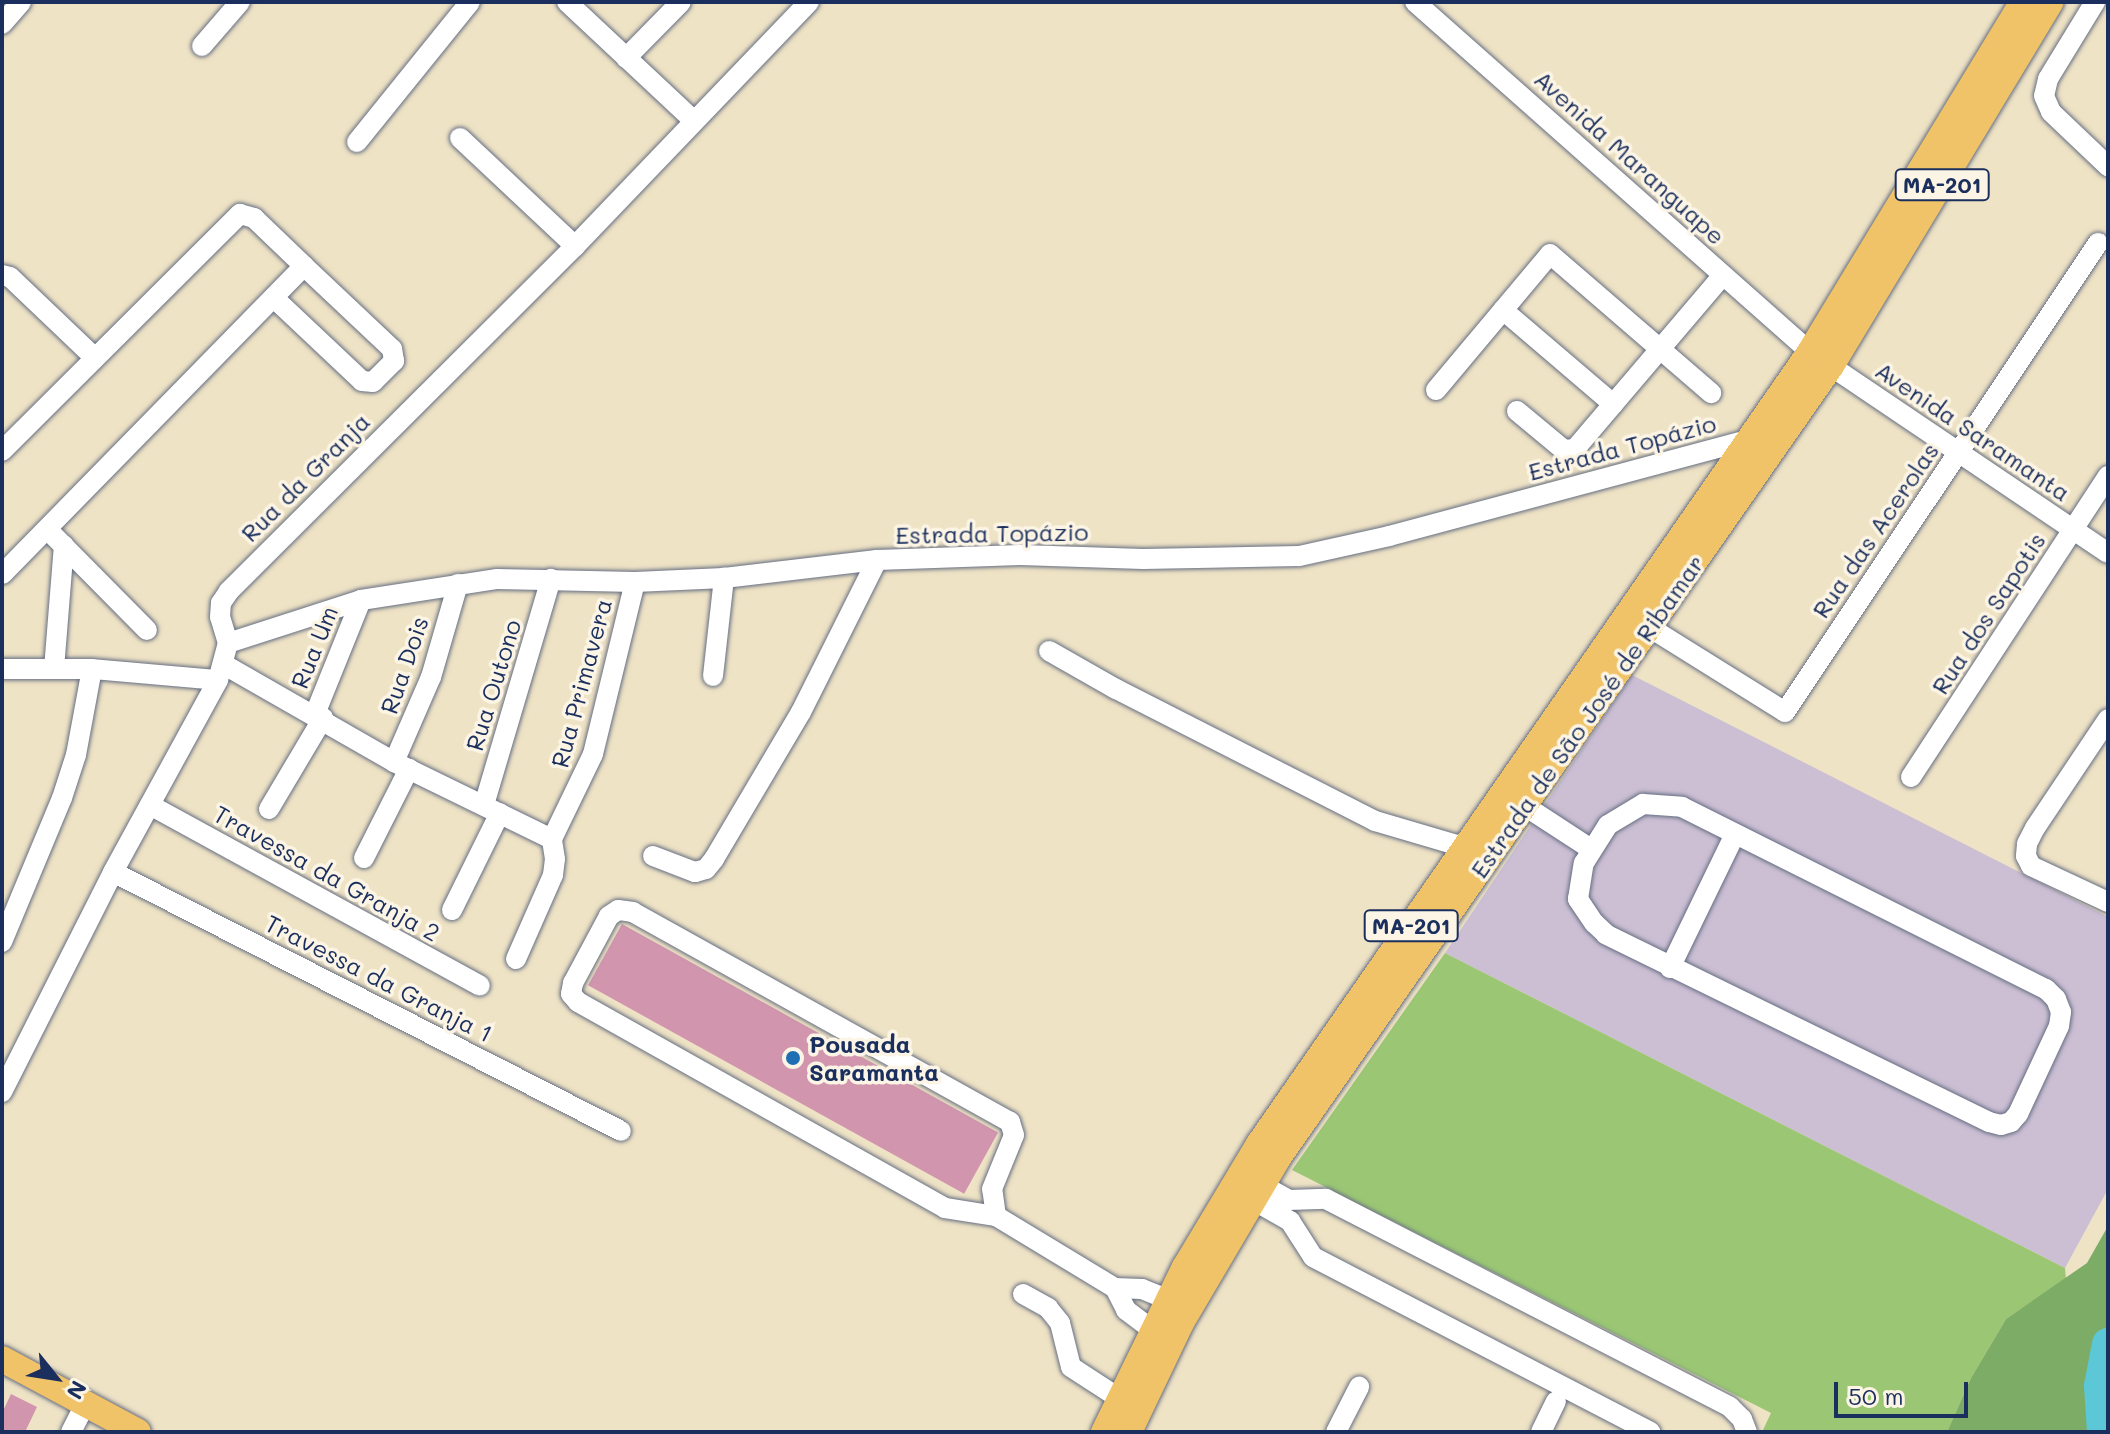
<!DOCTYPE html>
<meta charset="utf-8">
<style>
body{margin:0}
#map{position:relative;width:2110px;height:1434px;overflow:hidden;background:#efe3c5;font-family:Mali,sans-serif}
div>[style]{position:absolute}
.industrial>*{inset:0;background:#ccbfd4}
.green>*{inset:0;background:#9bc774}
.forest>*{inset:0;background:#7cac66}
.river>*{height:32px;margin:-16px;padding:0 16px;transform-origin:16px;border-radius:16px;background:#5cc7d6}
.building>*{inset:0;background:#d196ae;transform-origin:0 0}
.roads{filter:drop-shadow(0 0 2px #656e82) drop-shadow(0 0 2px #656e82)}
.minor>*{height:20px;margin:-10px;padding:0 10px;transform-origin:10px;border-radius:10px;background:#fff}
.major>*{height:26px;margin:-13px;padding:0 13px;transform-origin:13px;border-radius:13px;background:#f0c369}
.dots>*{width:22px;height:22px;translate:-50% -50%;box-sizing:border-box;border:4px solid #fcf5e5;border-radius:50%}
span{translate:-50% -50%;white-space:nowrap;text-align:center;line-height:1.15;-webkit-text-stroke:7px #fcf5e5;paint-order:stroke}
.shield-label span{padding:2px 6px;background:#fcf5e5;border:2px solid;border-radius:6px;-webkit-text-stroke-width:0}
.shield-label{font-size:22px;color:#1b2f5e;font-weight:700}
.street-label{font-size:24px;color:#1b2f5e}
.poi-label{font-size:24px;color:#1b2f5e;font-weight:700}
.left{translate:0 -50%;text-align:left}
.frame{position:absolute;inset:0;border:4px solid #1b2f5e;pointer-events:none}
.north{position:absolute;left:16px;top:1338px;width:80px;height:80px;-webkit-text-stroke:6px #fcf5e5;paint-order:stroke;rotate:120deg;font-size:22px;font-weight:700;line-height:32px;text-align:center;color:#1b2f5e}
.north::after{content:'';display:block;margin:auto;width:28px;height:36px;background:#1b2f5e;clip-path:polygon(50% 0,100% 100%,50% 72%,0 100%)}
.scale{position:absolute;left:1834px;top:1382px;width:134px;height:36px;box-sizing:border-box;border:4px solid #1b2f5e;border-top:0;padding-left:10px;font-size:24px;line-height:28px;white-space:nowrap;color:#1b2f5e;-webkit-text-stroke:6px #fcf5e5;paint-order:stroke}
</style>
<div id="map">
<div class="industrial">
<i style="clip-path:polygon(1632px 675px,2108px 917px,2108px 1189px,2065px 1268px,1445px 953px)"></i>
</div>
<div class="green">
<i style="clip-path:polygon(1445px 953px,2065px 1268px,2066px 1279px,2006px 1319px,1971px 1378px,1947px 1432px,1762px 1432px,1771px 1413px,1292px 1170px)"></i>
</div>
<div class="forest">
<i style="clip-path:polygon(2108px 1226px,2108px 1432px,1947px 1432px,1971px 1378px,2006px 1319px,2087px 1263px)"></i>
</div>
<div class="river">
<i style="left:2103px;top:1432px;width:46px;rotate:-93.7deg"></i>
<i style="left:2100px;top:1386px;width:43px;rotate:-79.2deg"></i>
</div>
<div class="building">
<i style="left:622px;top:924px;width:430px;height:70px;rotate:29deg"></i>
<i style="clip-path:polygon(11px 1394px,37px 1407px,25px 1432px,2px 1432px,2px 1413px)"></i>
</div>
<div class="roads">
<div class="minor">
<i style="left:567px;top:2px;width:173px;rotate:43.1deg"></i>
<i style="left:1415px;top:2px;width:528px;rotate:41.54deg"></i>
<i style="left:1810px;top:352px;width:359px;rotate:34deg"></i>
<i style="left:2095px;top:2px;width:90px;rotate:121.4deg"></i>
<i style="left:2048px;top:79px;width:17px;rotate:103deg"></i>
<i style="left:2044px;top:96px;width:17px;rotate:66deg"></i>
<i style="left:2051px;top:112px;width:79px;rotate:43.5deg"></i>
<i style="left:2px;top:24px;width:29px;rotate:-49deg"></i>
<i style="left:202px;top:46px;width:58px;rotate:-49.2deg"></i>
<i style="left:626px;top:58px;width:78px;rotate:-45.5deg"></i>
<i style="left:460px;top:138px;width:158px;rotate:43.2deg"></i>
<i style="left:357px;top:142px;width:180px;rotate:-51.1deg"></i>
<i style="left:2px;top:275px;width:8px;rotate:14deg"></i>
<i style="left:10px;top:277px;width:117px;rotate:43.6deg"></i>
<i style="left:274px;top:298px;width:121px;rotate:43.3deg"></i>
<i style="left:362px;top:381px;width:11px;rotate:5deg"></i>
<i style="left:373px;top:382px;width:30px;rotate:-45deg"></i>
<i style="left:394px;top:361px;width:12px;rotate:-99deg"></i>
<i style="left:392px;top:349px;width:121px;rotate:-136.7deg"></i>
<i style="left:1503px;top:310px;width:145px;rotate:40.5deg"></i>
<i style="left:1436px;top:390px;width:177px;rotate:-50deg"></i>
<i style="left:1550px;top:254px;width:213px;rotate:40.8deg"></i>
<i style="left:1517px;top:411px;width:61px;rotate:39.7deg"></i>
<i style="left:1564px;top:450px;width:11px;rotate:-5deg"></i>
<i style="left:1575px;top:449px;width:228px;rotate:-49.6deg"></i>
<i style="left:2px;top:451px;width:336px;rotate:-44.9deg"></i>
<i style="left:240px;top:214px;width:15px;rotate:16deg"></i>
<i style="left:254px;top:218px;width:69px;rotate:43.8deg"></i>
<i style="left:304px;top:266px;width:431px;rotate:134.4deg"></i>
<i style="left:47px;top:529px;width:142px;rotate:45.3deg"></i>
<i style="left:1649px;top:627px;width:160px;rotate:32deg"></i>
<i style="left:1785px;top:712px;width:564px;rotate:-56.28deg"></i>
<i style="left:228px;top:643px;width:140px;rotate:-17.9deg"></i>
<i style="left:361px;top:600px;width:138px;rotate:-8.8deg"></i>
<i style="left:497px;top:579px;width:138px;rotate:1.2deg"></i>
<i style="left:635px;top:582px;width:89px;rotate:-2.6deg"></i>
<i style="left:724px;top:578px;width:154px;rotate:-6.7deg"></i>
<i style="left:877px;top:560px;width:143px;rotate:-2deg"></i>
<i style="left:1020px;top:555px;width:123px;rotate:1.9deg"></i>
<i style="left:1143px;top:559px;width:156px;rotate:-1.1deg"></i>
<i style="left:1299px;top:556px;width:92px;rotate:-12.5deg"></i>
<i style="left:1389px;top:536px;width:374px;rotate:-15deg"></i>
<i style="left:1049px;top:651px;width:77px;rotate:29.6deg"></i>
<i style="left:1116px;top:689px;width:291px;rotate:27deg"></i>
<i style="left:1375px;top:821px;width:96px;rotate:16.4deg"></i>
<i style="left:223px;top:664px;width:197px;rotate:29.8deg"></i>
<i style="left:394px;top:762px;width:176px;rotate:26deg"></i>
<i style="left:2px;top:669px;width:90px"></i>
<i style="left:92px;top:669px;width:126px;rotate:5deg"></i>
<i style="left:54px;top:669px;width:124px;rotate:-85.4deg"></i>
<i style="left:713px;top:676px;width:99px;rotate:-83.6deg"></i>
<i style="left:315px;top:714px;width:123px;rotate:-68deg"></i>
<i style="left:2108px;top:719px;width:131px;rotate:123.8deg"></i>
<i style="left:2035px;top:828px;width:18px;rotate:117deg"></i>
<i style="left:2027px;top:844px;width:12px;rotate:95deg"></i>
<i style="left:2026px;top:856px;width:11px;rotate:63deg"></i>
<i style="left:2031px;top:866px;width:85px;rotate:25.1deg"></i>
<i style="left:394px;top:762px;width:93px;rotate:-66.5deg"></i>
<i style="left:431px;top:677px;width:97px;rotate:-73.8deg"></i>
<i style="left:1911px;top:777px;width:360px;rotate:-56.8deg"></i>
<i style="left:1643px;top:804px;width:39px;rotate:4deg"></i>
<i style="left:1682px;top:807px;width:407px;rotate:26.6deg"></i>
<i style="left:2046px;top:989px;width:14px;rotate:45deg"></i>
<i style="left:2056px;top:999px;width:14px;rotate:69deg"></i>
<i style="left:2061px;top:1012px;width:14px;rotate:98deg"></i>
<i style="left:2059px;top:1026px;width:97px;rotate:115deg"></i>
<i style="left:2018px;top:1114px;width:11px;rotate:131deg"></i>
<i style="left:2011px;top:1122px;width:10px;rotate:163deg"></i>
<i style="left:2001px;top:1125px;width:12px;rotate:-166deg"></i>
<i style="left:1989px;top:1122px;width:427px;rotate:-153.9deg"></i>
<i style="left:1606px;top:934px;width:16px;rotate:-137deg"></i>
<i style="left:1594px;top:923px;width:29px;rotate:-124deg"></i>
<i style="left:1578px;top:899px;width:36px;rotate:-81deg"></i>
<i style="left:1584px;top:863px;width:45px;rotate:-57.7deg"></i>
<i style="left:1608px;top:825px;width:41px;rotate:-31deg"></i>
<i style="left:150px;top:805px;width:376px;rotate:28.7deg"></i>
<i style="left:484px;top:805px;width:236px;rotate:-73.5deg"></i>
<i style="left:1525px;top:806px;width:79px;rotate:33.1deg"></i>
<i style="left:269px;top:809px;width:106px;rotate:-59.3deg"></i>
<i style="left:552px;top:839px;width:94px;rotate:-64.2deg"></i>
<i style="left:593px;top:754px;width:177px;rotate:-76.3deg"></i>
<i style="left:653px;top:856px;width:45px;rotate:20.9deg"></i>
<i style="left:695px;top:872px;width:11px;rotate:-15deg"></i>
<i style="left:706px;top:869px;width:13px;rotate:-51deg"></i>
<i style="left:714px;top:859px;width:171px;rotate:-59.4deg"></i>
<i style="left:801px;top:712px;width:170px;rotate:-63.4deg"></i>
<i style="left:364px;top:858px;width:100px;rotate:-63.2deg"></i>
<i style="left:113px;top:872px;width:570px;rotate:27.01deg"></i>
<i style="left:452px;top:910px;width:108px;rotate:-63.7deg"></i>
<i style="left:2px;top:942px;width:156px;rotate:-67.4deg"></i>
<i style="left:62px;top:798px;width:45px;rotate:-72deg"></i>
<i style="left:76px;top:755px;width:87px;rotate:-79.5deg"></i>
<i style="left:516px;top:959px;width:92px;rotate:-66.2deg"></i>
<i style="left:553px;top:875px;width:16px;rotate:-83deg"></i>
<i style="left:555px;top:859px;width:20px;rotate:-99deg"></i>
<i style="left:1670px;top:968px;width:149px;rotate:-64.1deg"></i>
<i style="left:2px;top:1092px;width:246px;rotate:-63.2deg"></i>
<i style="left:113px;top:872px;width:219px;rotate:-61.3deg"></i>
<i style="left:218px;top:680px;width:38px;rotate:-75deg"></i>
<i style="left:228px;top:643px;width:27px;rotate:-107deg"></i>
<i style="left:220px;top:617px;width:14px;rotate:-86deg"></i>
<i style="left:221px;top:603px;width:14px;rotate:-56deg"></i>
<i style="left:229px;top:591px;width:489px;rotate:-44.9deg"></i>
<i style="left:575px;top:246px;width:338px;rotate:-46.2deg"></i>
<i style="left:1262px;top:1185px;width:31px;rotate:29deg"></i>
<i style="left:1289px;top:1200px;width:37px;rotate:-2deg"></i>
<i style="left:1326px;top:1199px;width:454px;rotate:27.2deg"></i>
<i style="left:1730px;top:1407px;width:17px;rotate:45deg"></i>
<i style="left:1742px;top:1419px;width:14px;rotate:69deg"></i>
<i style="left:1253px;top:1200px;width:43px;rotate:29.6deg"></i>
<i style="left:1290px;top:1221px;width:43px;rotate:57.4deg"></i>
<i style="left:1313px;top:1257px;width:380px;rotate:27.4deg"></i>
<i style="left:996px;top:1216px;width:27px;rotate:-98deg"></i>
<i style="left:992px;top:1189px;width:58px;rotate:-67.8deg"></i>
<i style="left:1014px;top:1135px;width:14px;rotate:-107deg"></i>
<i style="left:1010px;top:1122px;width:432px;rotate:-150.9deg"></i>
<i style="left:633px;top:912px;width:15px;rotate:-172deg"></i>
<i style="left:618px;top:910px;width:11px;rotate:146deg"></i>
<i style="left:609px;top:916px;width:76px;rotate:118.2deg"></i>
<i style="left:573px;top:983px;width:11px;rotate:100deg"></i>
<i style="left:571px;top:994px;width:11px;rotate:49deg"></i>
<i style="left:578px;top:1002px;width:421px;rotate:29.3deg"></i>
<i style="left:945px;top:1208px;width:52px;rotate:8.9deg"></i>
<i style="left:996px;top:1216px;width:139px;rotate:31.2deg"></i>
<i style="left:1115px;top:1288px;width:27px;rotate:2deg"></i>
<i style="left:1142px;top:1289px;width:27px;rotate:22deg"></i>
<i style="left:1115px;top:1288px;width:25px;rotate:63deg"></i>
<i style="left:1126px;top:1310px;width:34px;rotate:37deg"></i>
<i style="left:1023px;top:1294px;width:29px;rotate:29deg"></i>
<i style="left:1048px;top:1308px;width:19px;rotate:51deg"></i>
<i style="left:1060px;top:1323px;width:45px;rotate:76deg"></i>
<i style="left:1071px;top:1367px;width:59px;rotate:33.1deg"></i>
<i style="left:71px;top:1432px;width:31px;rotate:-63deg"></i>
<i style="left:1336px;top:1432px;width:51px;rotate:-62.9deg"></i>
<i style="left:1541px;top:1432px;width:34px;rotate:-64deg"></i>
</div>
<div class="major">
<i style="left:2px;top:1359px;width:154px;rotate:28.2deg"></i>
<i style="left:1104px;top:1432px;width:184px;rotate:-63.9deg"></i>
<i style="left:1185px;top:1267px;width:144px;rotate:-59deg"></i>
<i style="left:1259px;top:1144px;width:965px;rotate:-55.17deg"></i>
<i style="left:1810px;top:352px;width:410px;rotate:-58.7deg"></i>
<i style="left:1129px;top:1432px;width:121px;rotate:-64.5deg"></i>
<i style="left:1181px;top:1323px;width:191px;rotate:-59.5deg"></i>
<i style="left:1278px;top:1158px;width:966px;rotate:-55.08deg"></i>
<i style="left:1831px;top:366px;width:425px;rotate:-58.9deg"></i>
</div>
</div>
<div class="dots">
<i style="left:793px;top:1058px;background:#1f6fb2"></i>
</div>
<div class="shield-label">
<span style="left:1942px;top:185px">MA-201</span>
<span style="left:1411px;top:926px">MA-201</span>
</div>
<div class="street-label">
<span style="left:1630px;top:157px;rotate:42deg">Avenida Maranguape</span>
<span style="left:1973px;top:431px;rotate:34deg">Avenida Saramanta</span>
<span style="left:1622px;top:447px;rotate:-15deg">Estrada Topázio</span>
<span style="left:305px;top:477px;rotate:-45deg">Rua da Granja</span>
<span style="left:1875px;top:530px;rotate:-56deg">Rua das Acerolas</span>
<span style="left:992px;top:533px;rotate:-1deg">Estrada Topázio</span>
<span style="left:1988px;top:613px;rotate:-57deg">Rua dos Sapotis</span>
<span style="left:314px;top:647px;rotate:-68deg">Rua Um</span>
<span style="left:404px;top:665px;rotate:-71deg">Rua Dois</span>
<span style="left:581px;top:683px;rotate:-75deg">Rua Primavera</span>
<span style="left:493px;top:685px;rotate:-73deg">Rua Outono</span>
<span style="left:1587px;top:716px;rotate:-55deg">Estrada de São José de Ribamar</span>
<span style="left:327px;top:873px;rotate:29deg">Travessa da Granja 2</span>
<span style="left:379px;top:978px;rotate:27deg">Travessa da Granja 1</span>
</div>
<div class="poi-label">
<span class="left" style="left:809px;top:1058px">Pousada<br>Saramanta</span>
</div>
<div class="frame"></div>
<div class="north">N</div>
<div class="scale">50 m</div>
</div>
